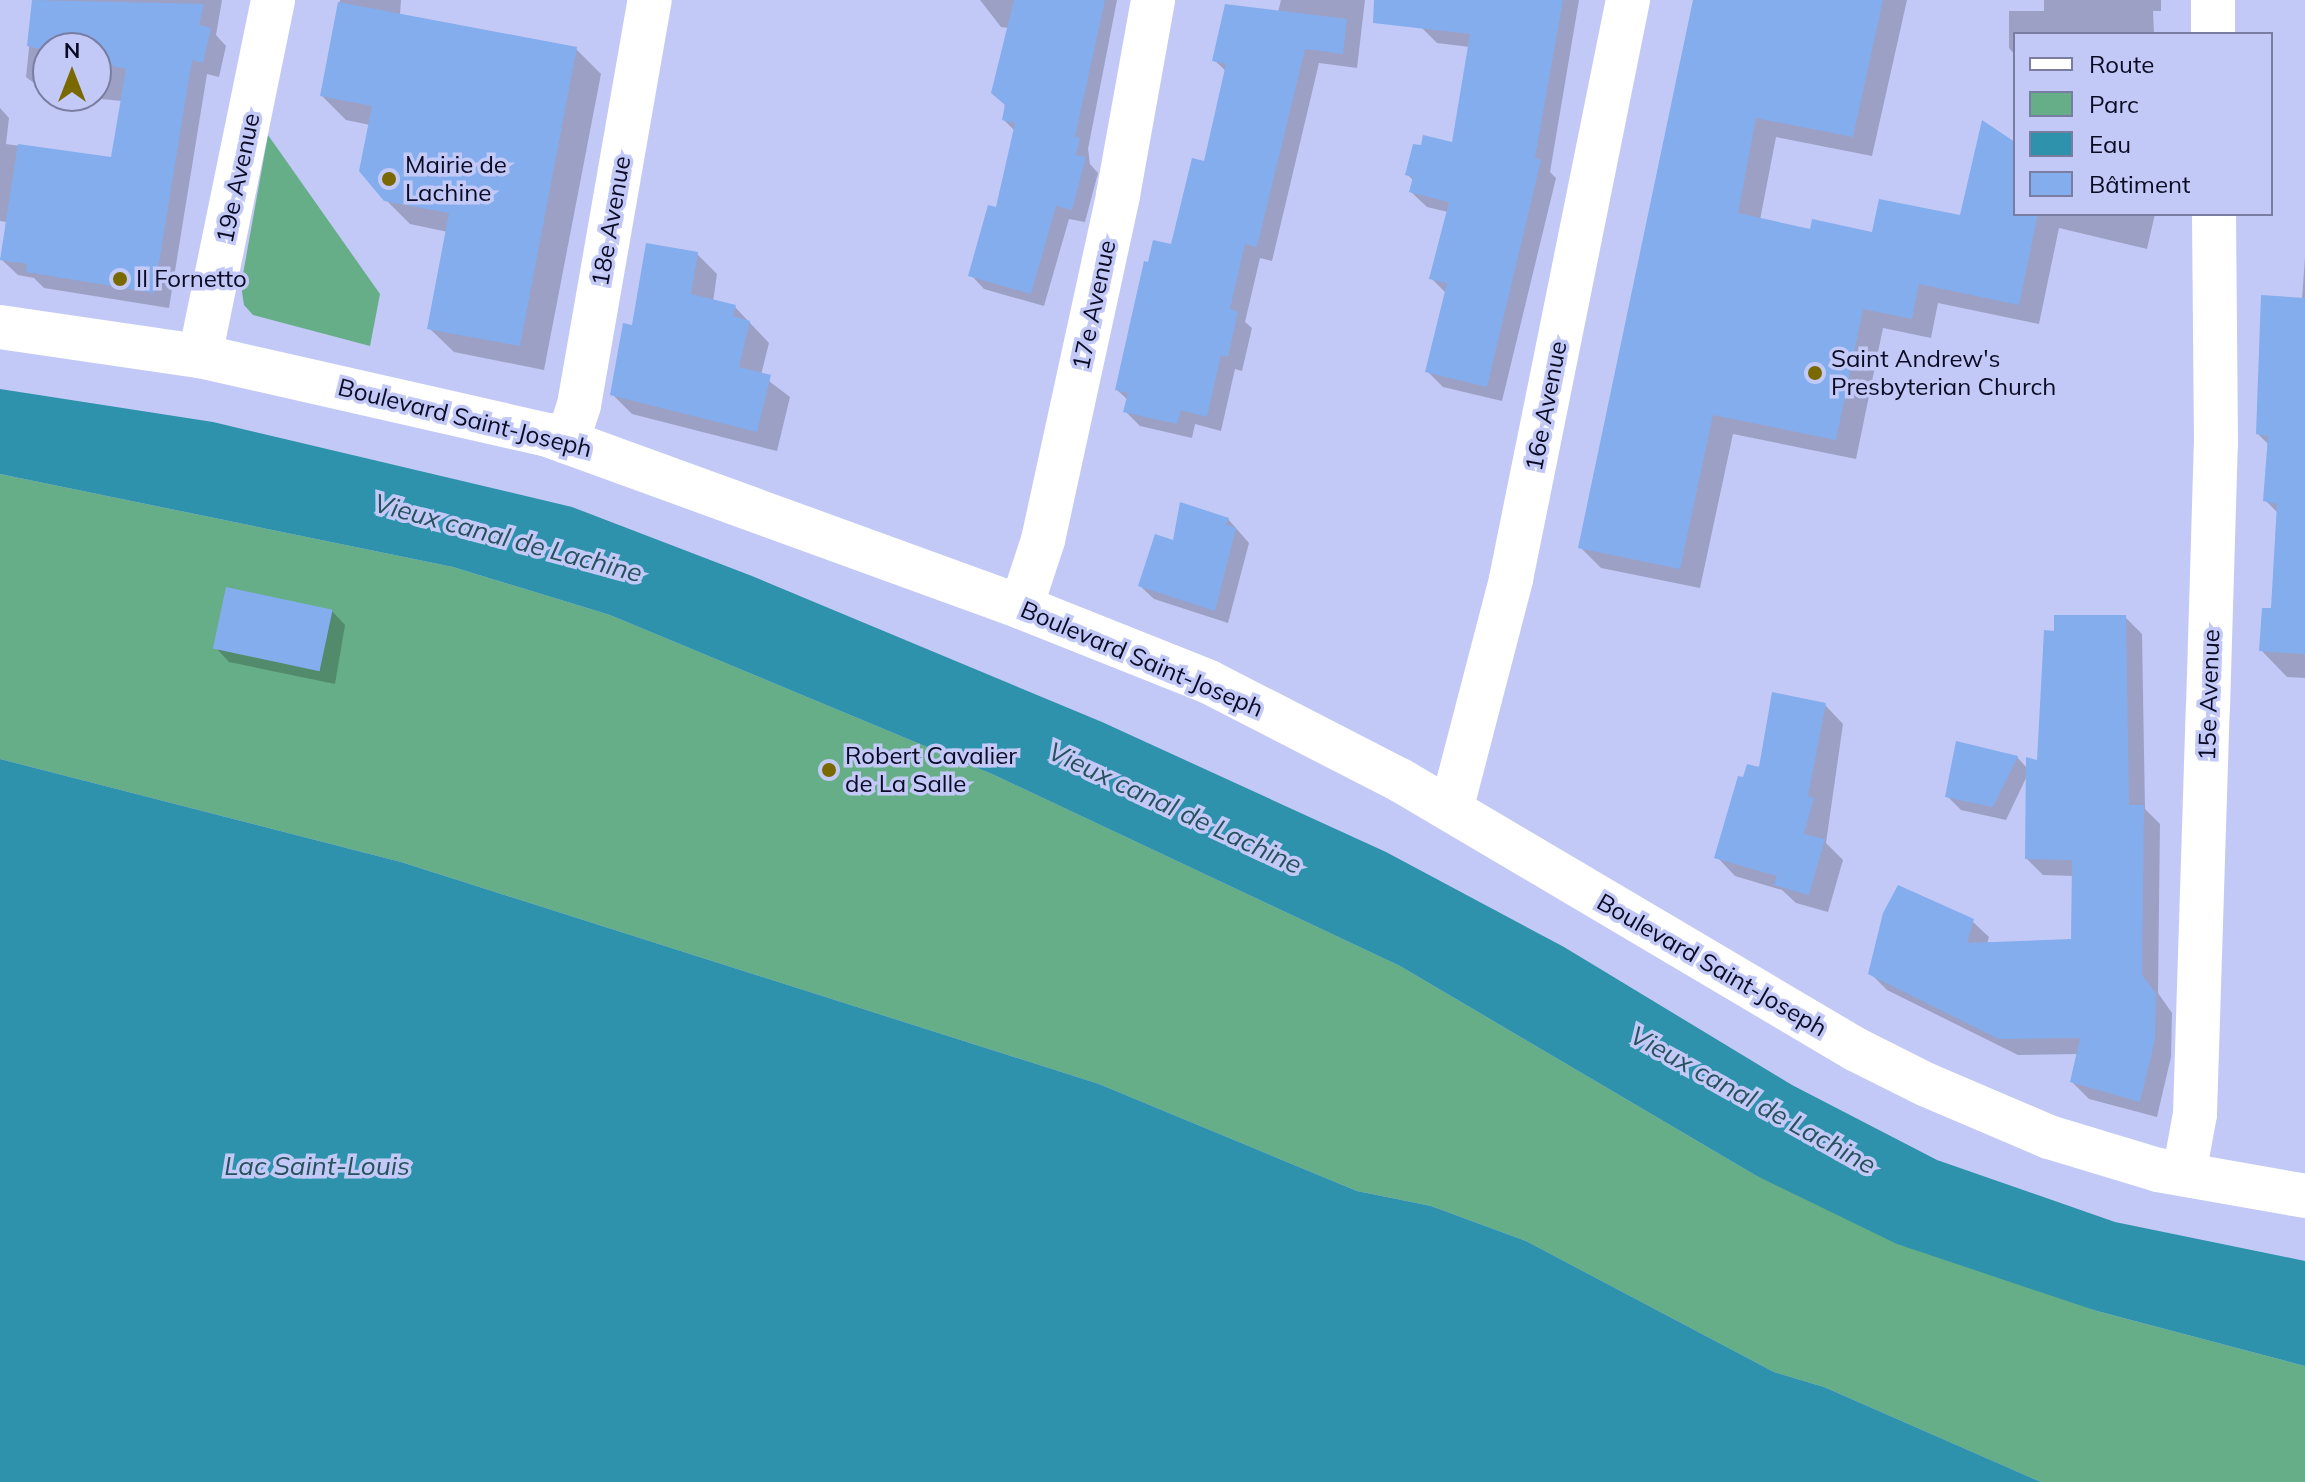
<!DOCTYPE html>
<meta charset="utf-8">
<style>
body{margin:0}
#map{position:relative;width:2305px;height:1482px;overflow:hidden;background:#c3c9f6;font-family:Mulish,sans-serif}
div>[style]{position:absolute}
.green>*{inset:0;background:#66ae87}
.water>*{inset:0;background:#2e92ac}
.shadow>*{inset:0;background:#0003}
.building>*{inset:0;background:#84adee;transform-origin:0 0}
.street>*{height:44px;margin:-22px;padding:0 22px;transform-origin:22px;border-radius:22px;background:#fff}
.secondary>*{height:44px;margin:-22px;padding:0 22px;transform-origin:22px;border-radius:22px;background:#fff}
.dots>*{width:22px;height:22px;translate:-50% -50%;box-sizing:border-box;border:4px solid #c3c9f6;border-radius:50%}
span{translate:-50% -50%;white-space:nowrap;text-align:center;line-height:1.15;-webkit-text-stroke:7px #c3c9f6;paint-order:stroke}
.poi-label{font-size:24px;color:#0b0b25}
.left{translate:0 -50%;text-align:left}
.street-label{font-size:24px;color:#0b0b25}
.water-label{font-size:26px;color:#27515d;font-style:italic}
.legend{position:absolute;left:2013px;top:32px;width:260px;height:184px;box-sizing:border-box;background:#c3c9f6;border:2px solid #797da2;margin:0;padding:10px 14px;list-style:none;font-size:24px;color:#0b0b25}
.legend li{display:flex;align-items:center;gap:16px;height:40px}
.legend b{width:40px;border:2px solid #797da2}
.north{position:absolute;left:32px;top:32px;width:80px;height:80px;box-sizing:border-box;background:#c3c9f6;border:2px solid #797da2;border-radius:50%;rotate:0deg;font-size:22px;font-weight:700;line-height:32px;text-align:center;color:#0b0b25}
.north::after{content:'';display:block;margin:auto;width:28px;height:36px;background:#796900;clip-path:polygon(50% 0,100% 100%,50% 72%,0 100%)}
</style>
<div id="map">
<div class="green">
<i style="clip-path:polygon(268px 135px,380px 294px,370px 346px,253px 315px,244px 305px,241px 285px)"></i>
<i style="clip-path:polygon(0 474px,453px 567px,610px 615px,992px 774px,1400px 966px,1755px 1175px,2097px 1311px,2305px 1366px,2305px 1482px,2041px 1482px,1824px 1387px,1774px 1372px,1526px 1241px,1431px 1206px,1357px 1191px,1099px 1084px,401px 862px,0 759px)"></i>
</div>
<div class="water">
<i style="clip-path:polygon(0 389px,213px 422px,572px 507px,752px 576px,1102px 722px,1386px 852px,1564px 947px,1792px 1085px,1937px 1160px,2115px 1222px,2305px 1261px,2305px 1366px,2097px 1311px,1897px 1244px,1755px 1175px,1400px 966px,992px 774px,610px 615px,453px 567px,0 474px)"></i>
<i style="clip-path:polygon(0 759px,401px 862px,1099px 1084px,1357px 1191px,1431px 1206px,1526px 1241px,1774px 1372px,1824px 1387px,2041px 1482px,0 1482px)"></i>
</div>
<div class="shadow">
<i style="clip-path:polygon(34px 0,222px 0,216px 35px,226px 46px,219px 77px,207px 74px,169px 308px,44px 288px,34px 278px,18px 275px,2px 260px,6px 222px,0 221px,0 108px,9px 118px,6px 144px,112px 159px,122px 101px,70px 96px,96px 96px,96px 48px,48px 48px,48px 94px,26px 77px)"></i>
<i style="clip-path:polygon(340px 0,401px 0,400px 15px,576px 49px,601px 74px,544px 370px,454px 352px,429px 328px,448px 232px,410px 224px,385px 199px,370px 125px,346px 120px,322px 96px)"></i>
<i style="clip-path:polygon(980px 0,1117px 0,1088px 149px,1090px 164px,1098px 173px,1085px 222px,1069px 219px,1044px 306px,984px 289px,971px 275px,997px 210px,1015px 131px,1004px 120px,1009px 28px,1001px 27px)"></i>
<i style="clip-path:polygon(1281px 0,1365px 0,1357px 68px,1319px 63px,1272px 261px,1260px 258px,1245px 322px,1252px 328px,1242px 371px,1235px 369px,1221px 431px,1195px 424px,1192px 438px,1140px 426px,1125px 411px,1128px 400px,1117px 390px,1206px 163px,1227px 72px,1214px 60px,1278px 12px)"></i>
<i style="clip-path:polygon(1425px 0,1579px 0,1550px 172px,1556px 178px,1502px 401px,1443px 387px,1427px 371px,1446px 293px,1431px 278px,1448px 212px,1427px 207px,1411px 192px,1414px 181px,1407px 174px,1454px 144px,1470px 47px,1437px 43px,1421px 27px)"></i>
<i style="clip-path:polygon(1695px 0,1907px 0,1872px 156px,1776px 137px,1760px 220px,1811px 231px,1874px 234px,1962px 217px,2015px 151px,2015px 214px,2155px 214px,2147px 249px,2059px 228px,2039px 324px,1938px 303px,1931px 338px,1883px 328px,1856px 459px,1733px 434px,1700px 588px,1601px 568px,1581px 548px)"></i>
<i style="clip-path:polygon(2044px 0,2161px 0,2161px 11px,2153px 11px,2154px 34px,2015px 34px,2015px 55px,2009px 48px,2009px 11px,2044px 11px)"></i>
<i style="clip-path:polygon(697px 254px,717px 274px,713px 302px,735px 307px,769px 343px,761px 375px,790px 397px,777px 451px,632px 414px,612px 394px,633px 327px)"></i>
<i style="clip-path:polygon(2305px 257px,2305px 678px,2287px 677px,2261px 650px,2272px 610px,2279px 514px,2265px 500px,2269px 445px,2258px 434px,2302px 299px)"></i>
<i style="clip-path:polygon(1228px 519px,1249px 543px,1228px 623px,1154px 599px,1140px 586px,1174px 542px)"></i>
<i style="clip-path:polygon(332px 611px,345px 625px,335px 684px,229px 662px,216px 648px)"></i>
<i style="clip-path:polygon(2125px 617px,2142px 634px,2145px 809px,2160px 824px,2158px 993px,2172px 1013px,2171px 1057px,2157px 1117px,2089px 1099px,2072px 1082px,2078px 1054px,2018px 1055px,1887px 990px,1870px 973px,1972px 921px,1989px 937px,1987px 944px,2072px 941px,2074px 876px,2043px 875px,2027px 859px,2027px 776px,2006px 820px,1961px 810px,1947px 796px,2017px 757px,2027px 768px,2039px 763px,2056px 633px)"></i>
<i style="clip-path:polygon(1825px 705px,1843px 724px,1826px 843px,1843px 860px,1828px 912px,1796px 903px,1782px 890px,1735px 876px,1717px 857px,1745px 779px)"></i>
</div>
<div class="building">
<i style="clip-path:polygon(32px 0,204px 4px,199px 25px,211px 28px,203px 63px,192px 60px,154px 293px,26px 272px,27px 264px,0 260px,18px 144px,111px 157px,126px 69px,96px 62px,96px 48px,48px 51px,27px 46px)"></i>
<i style="clip-path:polygon(1014px 0,1105px 0,1075px 137px,1080px 138px,1076px 155px,1086px 157px,1072px 210px,1056px 206px,1031px 294px,968px 276px,988px 205px,996px 207px,1015px 123px,1002px 120px,1005px 105px,991px 93px)"></i>
<i style="clip-path:polygon(1374px 0,1563px 0,1535px 158px,1541px 160px,1487px 387px,1425px 372px,1447px 283px,1429px 279px,1449px 202px,1409px 192px,1413px 177px,1405px 175px,1413px 144px,1421px 145px,1423px 135px,1452px 142px,1470px 34px,1373px 23px)"></i>
<i style="clip-path:polygon(1693px 0,1883px 0,1853px 137px,1756px 118px,1738px 213px,1810px 229px,1812px 219px,1872px 232px,1879px 199px,1960px 215px,1982px 120px,2015px 142px,2015px 214px,2038px 214px,2019px 305px,1919px 284px,1912px 319px,1863px 309px,1836px 440px,1713px 415px,1680px 569px,1578px 548px)"></i>
<i style="clip-path:polygon(338px 2px,577px 47px,520px 346px,427px 329px,449px 213px,384px 201px,359px 171px,372px 106px,320px 96px)"></i>
<i style="clip-path:polygon(1225px 4px,1347px 19px,1343px 54px,1305px 49px,1257px 247px,1245px 244px,1230px 309px,1238px 312px,1228px 357px,1221px 355px,1207px 417px,1181px 410px,1177px 424px,1123px 412px,1128px 393px,1115px 390px,1144px 261px,1148px 262px,1153px 240px,1171px 244px,1192px 158px,1204px 161px,1226px 64px,1212px 61px)"></i>
<i style="clip-path:polygon(646px 243px,698px 252px,691px 294px,736px 305px,733px 316px,750px 321px,739px 367px,771px 375px,757px 432px,610px 395px,623px 323px,632px 325px)"></i>
<i style="clip-path:polygon(2261px 295px,2305px 298px,2305px 654px,2259px 651px,2262px 608px,2271px 608px,2277px 504px,2263px 501px,2268px 436px,2256px 434px)"></i>
<i style="clip-path:polygon(1180px 502px,1229px 518px,1226px 525px,1236px 528px,1215px 611px,1138px 586px,1155px 534px,1173px 540px)"></i>
<i style="left:226px;top:587px;width:109px;height:63px;rotate:12deg"></i>
<i style="clip-path:polygon(2054px 615px,2126px 615px,2129px 805px,2144px 805px,2142px 975px,2156px 994px,2155px 1040px,2140px 1102px,2070px 1082px,2080px 1038px,1999px 1039px,1868px 974px,1883px 913px,1898px 885px,1974px 919px,1967px 943px,2071px 939px,2072px 860px,2025px 859px,2026px 757px,2037px 760px,2044px 630px,2054px 631px)"></i>
<i style="clip-path:polygon(1772px 692px,1826px 703px,1808px 796px,1814px 798px,1804px 834px,1825px 839px,1809px 895px,1774px 885px,1777px 876px,1714px 858px,1738px 776px,1743px 777px,1747px 764px,1759px 767px)"></i>
<i style="clip-path:polygon(1956px 741px,2018px 756px,1993px 807px,1945px 797px)"></i>
</div>
<div class="street">
<i style="left:200px;top:356px;width:363px;rotate:-78.4deg"></i>
<i style="left:567px;top:442px;width:39px;rotate:-72deg"></i>
<i style="left:579px;top:405px;width:411px;rotate:-80.1deg"></i>
<i style="left:1021px;top:607px;width:71px;rotate:-71.8deg"></i>
<i style="left:1043px;top:540px;width:353px;rotate:-77.7deg"></i>
<i style="left:1118px;top:195px;width:198px;rotate:-79.8deg"></i>
<i style="left:1451px;top:810px;width:239px;rotate:-75.4deg"></i>
<i style="left:1511px;top:579px;width:591px;rotate:-78.58deg"></i>
</div>
<div class="secondary">
<i style="left:2213px;top:0;width:34px;rotate:90deg"></i>
<i style="left:0;top:327px;width:202px;rotate:8.3deg"></i>
<i style="left:200px;top:356px;width:357px;rotate:12.8deg"></i>
<i style="left:548px;top:435px;width:503px;rotate:19.98deg"></i>
<i style="left:1021px;top:607px;width:202px;rotate:21.7deg"></i>
<i style="left:1209px;top:682px;width:215px;rotate:27.2deg"></i>
<i style="left:1400px;top:780px;width:529px;rotate:30.59deg"></i>
<i style="left:1855px;top:1049px;width:80px;rotate:26.6deg"></i>
<i style="left:1927px;top:1085px;width:133px;rotate:23.1deg"></i>
<i style="left:2049px;top:1137px;width:114px;rotate:16.8deg"></i>
<i style="left:2158px;top:1170px;width:149px;rotate:10deg"></i>
<i style="left:2184px;top:1174px;width:61px;rotate:-79.6deg"></i>
<i style="left:2195px;top:1114px;width:406px;rotate:-88.2deg"></i>
<i style="left:2208px;top:708px;width:264px;rotate:-88.3deg"></i>
<i style="left:2216px;top:444px;width:230px;rotate:-90.5deg"></i>
</div>
<div class="dots">
<i style="left:389px;top:179px;background:#796900"></i>
<i style="left:120px;top:279px;background:#796900"></i>
<i style="left:1815px;top:373px;background:#796900"></i>
<i style="left:829px;top:770px;background:#796900"></i>
</div>
<div class="poi-label">
<span class="left" style="left:405px;top:179px">Mairie de<br>Lachine</span>
<span class="left" style="left:136px;top:279px">Il Fornetto</span>
<span class="left" style="left:1831px;top:373px">Saint Andrew's<br>Presbyterian Church</span>
<span class="left" style="left:845px;top:770px">Robert Cavalier<br>de La Salle</span>
</div>
<div class="street-label">
<span style="left:238px;top:178px;rotate:-78deg">19e Avenue</span>
<span style="left:611px;top:221px;rotate:-80deg">18e Avenue</span>
<span style="left:1094px;top:305px;rotate:-78deg">17e Avenue</span>
<span style="left:1546px;top:406px;rotate:-79deg">16e Avenue</span>
<span style="left:465px;top:418px;rotate:14deg">Boulevard Saint-Joseph</span>
<span style="left:1142px;top:659px;rotate:23deg">Boulevard Saint-Joseph</span>
<span style="left:2209px;top:695px;rotate:-88deg">15e Avenue</span>
<span style="left:1712px;top:965px;rotate:30deg">Boulevard Saint-Joseph</span>
</div>
<div class="water-label">
<span style="left:508px;top:538px;rotate:15deg">Vieux canal de Lachine</span>
<span style="left:1175px;top:808px;rotate:25deg">Vieux canal de Lachine</span>
<span style="left:1753px;top:1100px;rotate:29deg">Vieux canal de Lachine</span>
<span style="left:317px;top:1166px">Lac Saint-Louis</span>
</div>
<ul class="legend">
<li><b style="height:10px;background:#fff"></b>Route</li>
<li><b style="height:22px;background:#66ae87"></b>Parc</li>
<li><b style="height:22px;background:#2e92ac"></b>Eau</li>
<li><b style="height:22px;background:#84adee"></b>Bâtiment</li>
</ul>
<div class="north">N</div>
</div>
